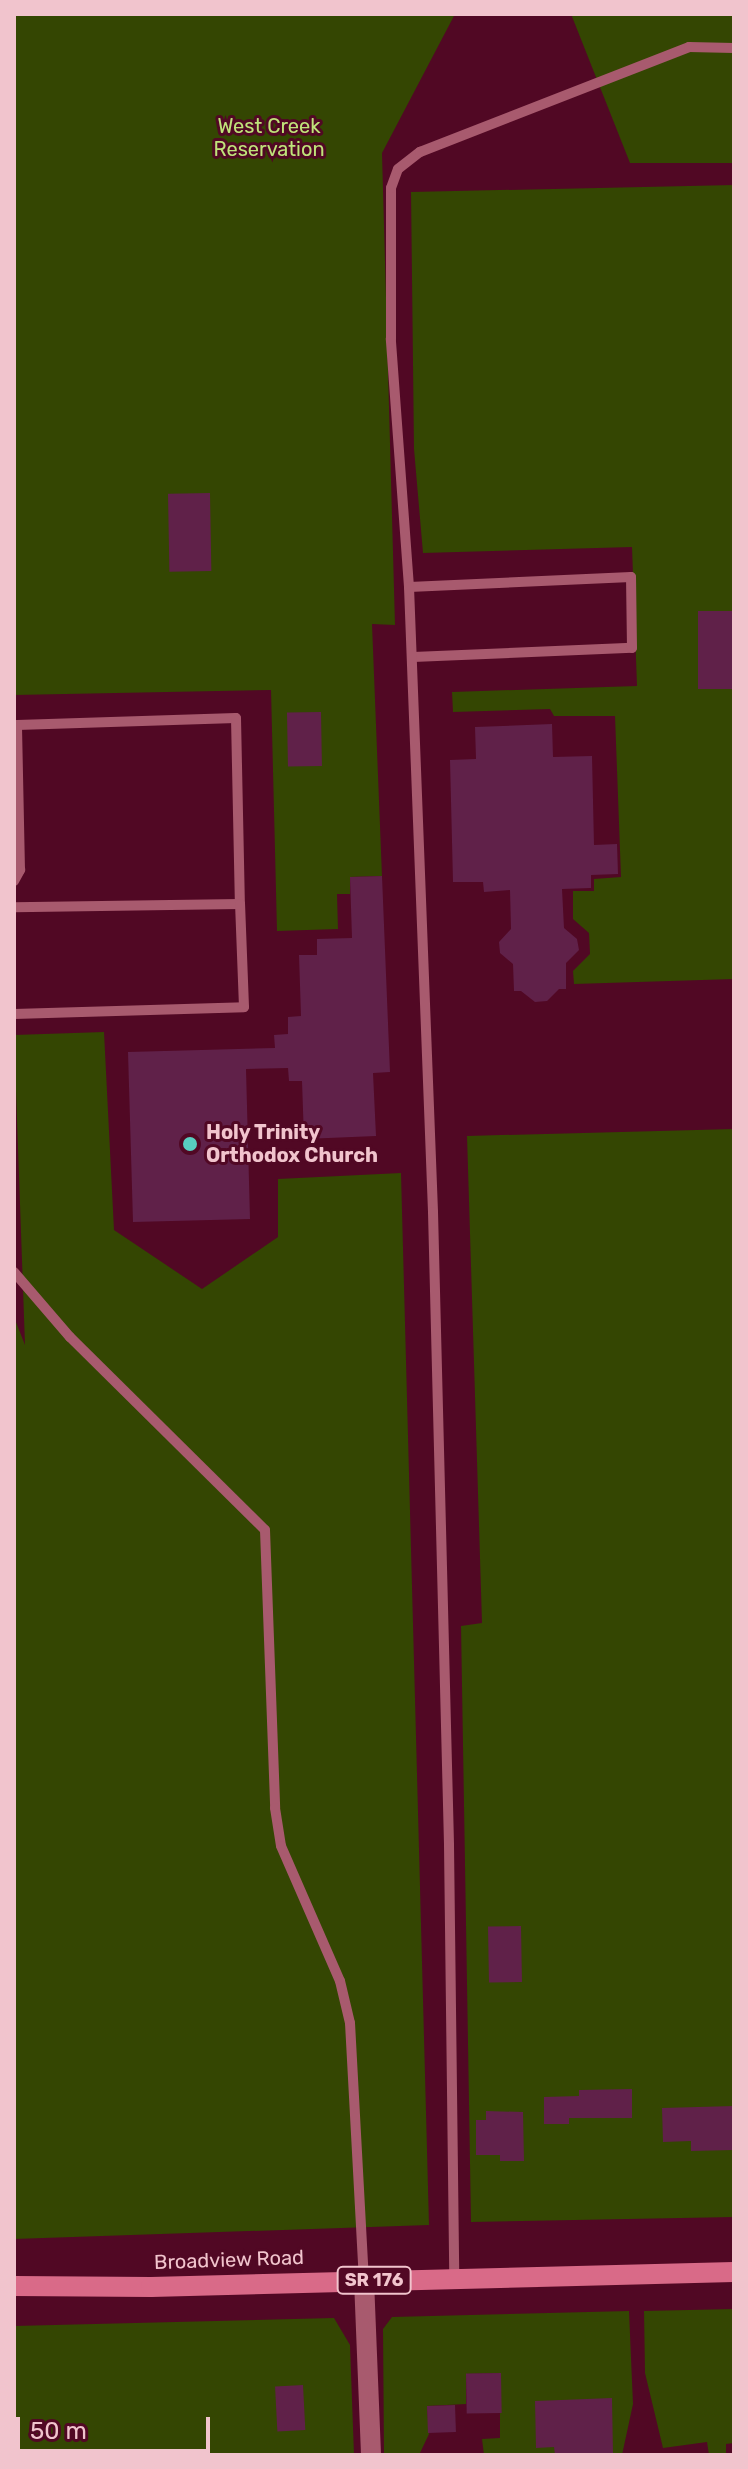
<!DOCTYPE html>
<style>
body{margin:0}
#map{position:relative;width:748px;height:2469px;overflow:hidden;background:#510824;font-family:Rubik,sans-serif}
div>[style]{position:absolute}
.green>*{inset:0;background:#344602}
.building>*{inset:0;background:#602149;transform-origin:0 0}
.lane>*{height:10px;margin:-5px;padding:0 5px;transform-origin:5px;border-radius:5px;background:#a85a6e}
.street>*{height:20px;margin:-10px;padding:0 10px;transform-origin:10px;border-radius:10px;background:#a85a6e}
.primary>*{height:20px;margin:-10px;padding:0 10px;transform-origin:10px;border-radius:10px;background:#d96a88}
.dots>*{width:22px;height:22px;translate:-50% -50%;box-sizing:border-box;border:4px solid #510824;border-radius:50%}
span{translate:-50% -50%;white-space:nowrap;text-align:center;line-height:1.15;-webkit-text-stroke:6px #510824;paint-order:stroke}
.shield-label span{padding:2px 6px;background:#510824;border:2px solid;border-radius:6px;-webkit-text-stroke-width:0}
.shield-label{font-size:18px;color:#f1c4cd;font-weight:700}
.park-label{font-size:20px;color:#bfe37a}
.poi-label{font-size:20px;color:#f1c4cd;font-weight:700}
.left{translate:0 -50%;text-align:left}
.street-label{font-size:20px;color:#f1c4cd}
.frame{position:absolute;inset:0;border:16px solid #f1c4cd;pointer-events:none}
.scale{position:absolute;left:16px;top:2417px;width:194px;height:36px;box-sizing:border-box;border:4px solid #f1c4cd;border-top:0;padding-left:10px;font-size:24px;line-height:28px;white-space:nowrap;color:#f1c4cd;-webkit-text-stroke:6px #510824;paint-order:stroke}
</style>
<div id="map">
<div class="green">
<i style="clip-path:polygon(14px 14px,455px 14px,382px 153px,395px 625px,372px 624px,382px 876px,350px 877px,350px 894px,337px 894px,338px 929px,277px 931px,271px 690px,14px 695px)"></i>
<i style="clip-path:polygon(571px 14px,734px 14px,734px 163px,630px 163px)"></i>
<i style="clip-path:polygon(734px 185px,734px 979px,574px 984px,573px 971px,590px 954px,589px 933px,573px 919px,573px 891px,594px 891px,594px 879px,621px 877px,615px 716px,554px 716px,550px 709px,453px 712px,452px 692px,637px 686px,632px 547px,423px 553px,414px 449px,411px 192px)"></i>
<i style="clip-path:polygon(104px 1032px,114px 1230px,202px 1289px,278px 1237px,278px 1179px,401px 1173px,429px 2225px,14px 2239px,14px 1317px,25px 1345px,14px 1035px)"></i>
<i style="clip-path:polygon(734px 1129px,734px 2217px,471px 2222px,461px 1626px,482px 1623px,467px 1136px)"></i>
<i style="clip-path:polygon(734px 2309px,734px 2443px,726px 2444px,726px 2455px,709px 2455px,707px 2442px,663px 2448px,645px 2373px,644px 2311px)"></i>
<i style="clip-path:polygon(629px 2311px,633px 2404px,622px 2455px,484px 2455px,482px 2439px,500px 2438px,500px 2373px,466px 2374px,466px 2404px,427px 2406px,429px 2434px,419px 2455px,384px 2455px,383px 2329px,392px 2317px)"></i>
<i style="clip-path:polygon(334px 2318px,350px 2345px,354px 2455px,14px 2455px,14px 2326px)"></i>
</div>
<div class="building">
<i style="left:210px;top:493px;width:78px;height:42px;rotate:89deg"></i>
<i style="left:734px;top:611px;width:78px;height:36px;rotate:90deg"></i>
<i style="left:321px;top:712px;width:54px;height:34px;rotate:89deg"></i>
<i style="clip-path:polygon(552px 724px,553px 757px,592px 756px,594px 845px,617px 844px,618px 874px,591px 875px,591px 888px,562px 889px,564px 928px,577px 939px,579px 950px,566px 963px,566px 989px,559px 989px,547px 1001px,535px 1002px,521px 991px,514px 991px,513px 964px,500px 953px,499px 942px,511px 929px,510px 890px,484px 892px,483px 882px,453px 882px,450px 760px,476px 759px,475px 727px)"></i>
<i style="clip-path:polygon(382px 876px,390px 1072px,373px 1073px,376px 1136px,304px 1139px,302px 1081px,289px 1081px,288px 1068px,246px 1069px,250px 1219px,133px 1222px,128px 1052px,275px 1048px,274px 1035px,288px 1034px,288px 1017px,301px 1016px,299px 955px,317px 955px,317px 939px,352px 938px,350px 877px)"></i>
<i style="left:521px;top:1926px;width:56px;height:33px;rotate:89deg"></i>
<i style="clip-path:polygon(632px 2089px,632px 2118px,569px 2118px,569px 2124px,544px 2124px,544px 2097px,579px 2096px,579px 2090px)"></i>
<i style="clip-path:polygon(734px 2106px,734px 2150px,691px 2151px,691px 2141px,663px 2142px,662px 2108px)"></i>
<i style="clip-path:polygon(486px 2111px,523px 2112px,524px 2161px,500px 2161px,500px 2155px,476px 2155px,476px 2120px,486px 2120px)"></i>
<i style="left:501px;top:2373px;width:40px;height:35px;rotate:89deg"></i>
<i style="left:303px;top:2385px;width:45px;height:28px;rotate:87deg"></i>
<i style="clip-path:polygon(612px 2398px,613px 2454px,555px 2455px,554px 2447px,536px 2448px,535px 2401px)"></i>
<i style="left:455px;top:2405px;width:27px;height:28px;rotate:88deg"></i>
</div>
<div class="lane">
<i style="left:409px;top:587px;width:249px;rotate:-94.2deg"></i>
<i style="left:391px;top:339px;width:151px;rotate:-90deg"></i>
<i style="left:391px;top:188px;width:20px;rotate:-70deg"></i>
<i style="left:398px;top:169px;width:28px;rotate:-38deg"></i>
<i style="left:420px;top:152px;width:289px;rotate:-21.3deg"></i>
<i style="left:689px;top:47px;width:45px;rotate:1.3deg"></i>
<i style="left:413px;top:657px;width:219px;rotate:-2.4deg"></i>
<i style="left:632px;top:648px;width:71px;rotate:-90.8deg"></i>
<i style="left:631px;top:577px;width:222px;rotate:177.4deg"></i>
<i style="left:409px;top:587px;width:625px;rotate:87.8deg"></i>
<i style="left:433px;top:1212px;width:633px;rotate:88.55deg"></i>
<i style="left:449px;top:1845px;width:432px;rotate:89.3deg"></i>
<i style="left:14px;top:881px;width:13px;rotate:-61deg"></i>
<i style="left:20px;top:870px;width:145px;rotate:-91.2deg"></i>
<i style="left:17px;top:725px;width:219px;rotate:-1.8deg"></i>
<i style="left:236px;top:718px;width:186px;rotate:88.8deg"></i>
<i style="left:240px;top:904px;width:226px;rotate:179.2deg"></i>
<i style="left:14px;top:1014px;width:230px;rotate:-1.7deg"></i>
<i style="left:244px;top:1007px;width:103px;rotate:-92.2deg"></i>
<i style="left:14px;top:1272px;width:86px;rotate:49.3deg"></i>
<i style="left:70px;top:1337px;width:274px;rotate:44.7deg"></i>
<i style="left:265px;top:1530px;width:278px;rotate:87.9deg"></i>
<i style="left:275px;top:1808px;width:38px;rotate:81deg"></i>
<i style="left:281px;top:1846px;width:147px;rotate:66.4deg"></i>
<i style="left:340px;top:1981px;width:43px;rotate:76.6deg"></i>
<i style="left:350px;top:2023px;width:257px;rotate:86.9deg"></i>
</div>
<div class="street">
<i style="left:364px;top:2280px;width:175px;rotate:87.7deg"></i>
</div>
<div class="primary">
<i style="left:14px;top:2286px;width:137px;rotate:0.4deg"></i>
<i style="left:151px;top:2287px;width:583px;rotate:-1.47deg"></i>
</div>
<div class="dots">
<i style="left:190px;top:1144px;background:#58cec0"></i>
</div>
<div class="shield-label">
<span style="left:374px;top:2280px">SR 176</span>
</div>
<div class="park-label">
<span style="left:269px;top:138px">West Creek<br>Reservation</span>
</div>
<div class="poi-label">
<span class="left" style="left:206px;top:1144px">Holy Trinity<br>Orthodox Church</span>
</div>
<div class="street-label">
<span style="left:229px;top:2260px;rotate:-2deg">Broadview Road</span>
</div>
<div class="frame"></div>
<div class="scale">50 m</div>
</div>
